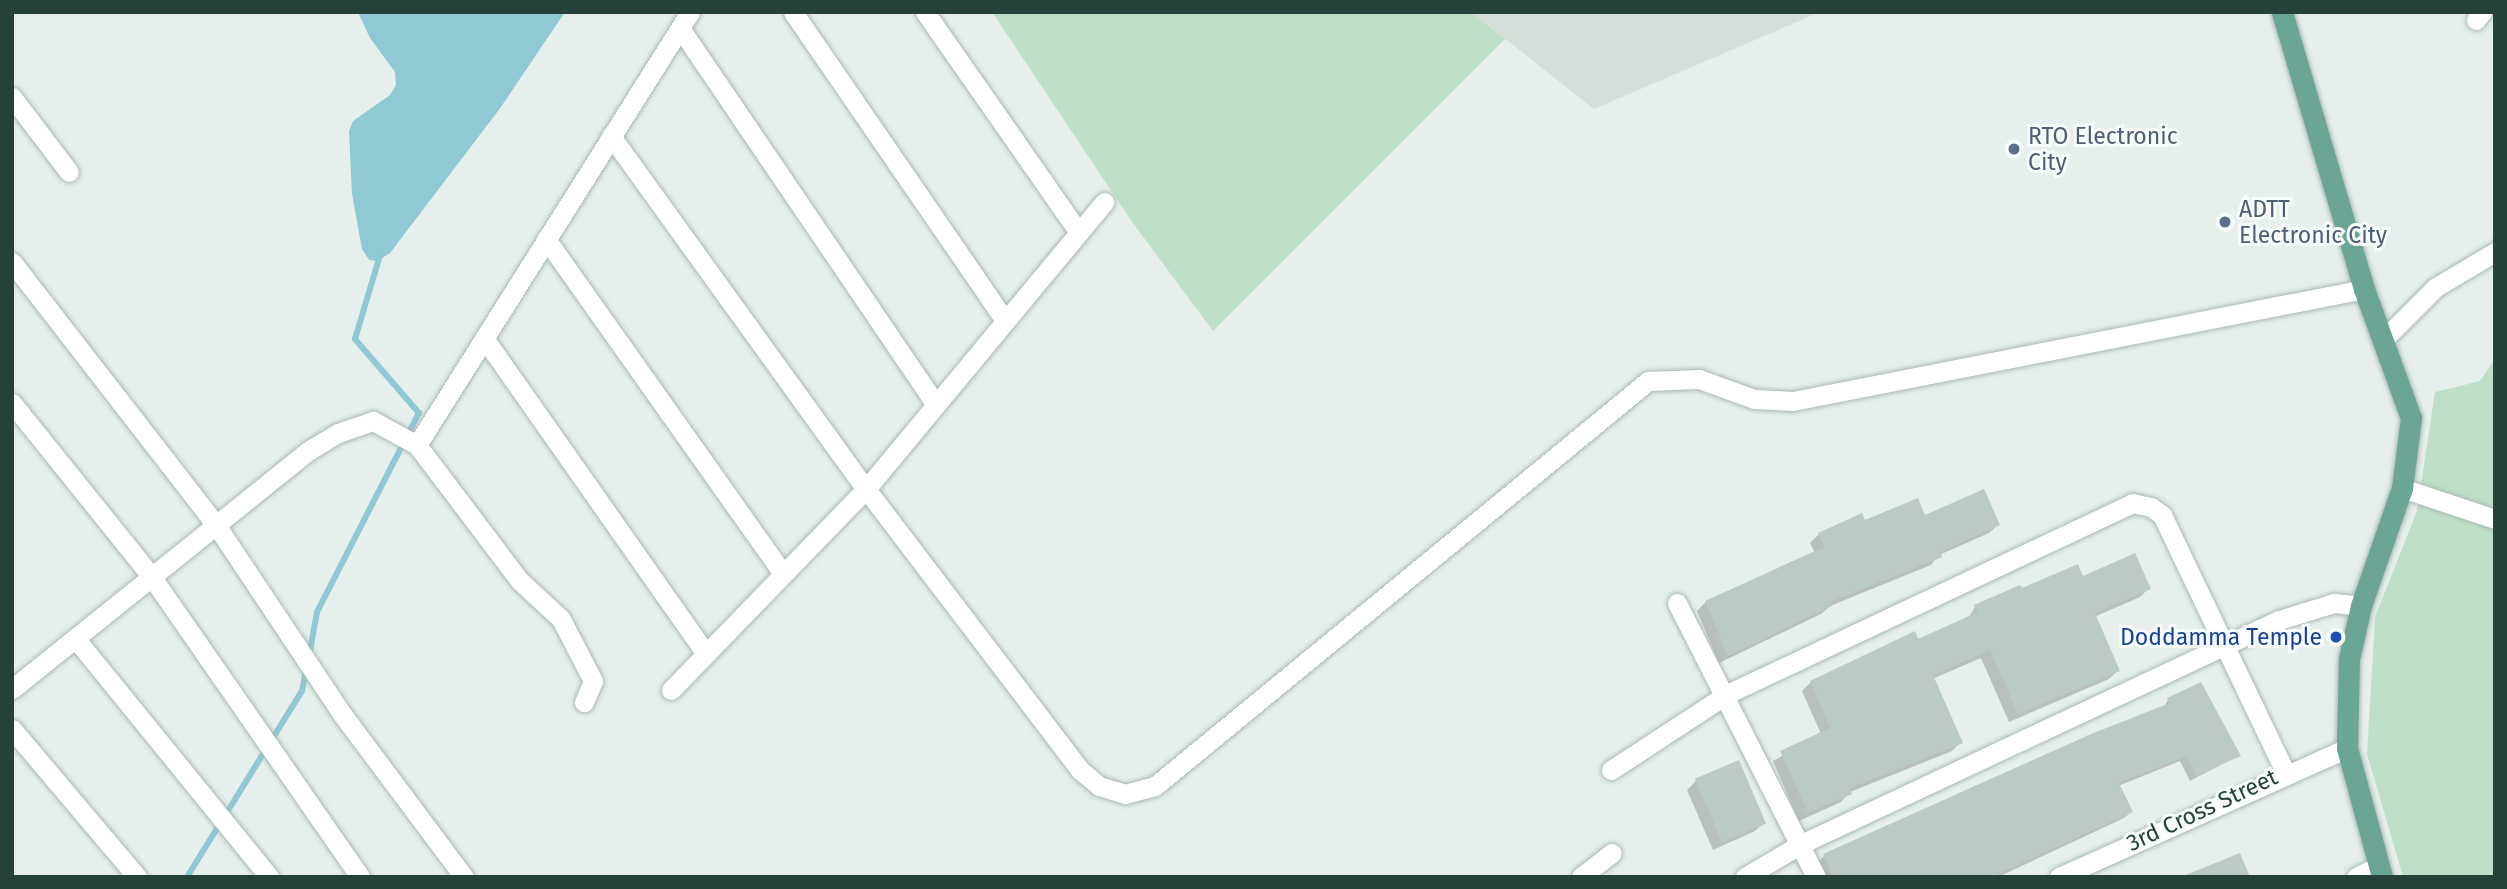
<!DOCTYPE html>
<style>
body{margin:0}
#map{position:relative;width:2507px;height:889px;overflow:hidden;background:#e6efeb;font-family:"Fira Sans",sans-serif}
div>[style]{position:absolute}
.built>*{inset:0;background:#d4dfda}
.green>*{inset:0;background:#bfe0c8}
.water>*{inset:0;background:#8ec9d4}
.shadow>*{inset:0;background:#0003}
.stream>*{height:6px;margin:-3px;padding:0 3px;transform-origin:3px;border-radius:3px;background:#8ec9d4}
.building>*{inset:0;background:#bbcac4;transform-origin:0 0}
.roads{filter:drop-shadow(0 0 2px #a8b8b2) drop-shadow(0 0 2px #a8b8b2)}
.minor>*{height:19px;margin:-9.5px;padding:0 9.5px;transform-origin:9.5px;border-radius:9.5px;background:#fff}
.major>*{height:21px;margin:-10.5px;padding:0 10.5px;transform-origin:10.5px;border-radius:10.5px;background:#6aa596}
.dots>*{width:19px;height:19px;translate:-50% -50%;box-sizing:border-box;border:4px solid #f7fbf9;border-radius:50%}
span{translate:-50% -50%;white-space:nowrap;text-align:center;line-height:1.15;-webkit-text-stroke:6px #f7fbf9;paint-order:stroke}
.service-label{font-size:23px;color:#4e5e75}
.left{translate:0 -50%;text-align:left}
.transit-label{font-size:23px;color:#164399}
.right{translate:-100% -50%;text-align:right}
.street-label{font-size:23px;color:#24423a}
.frame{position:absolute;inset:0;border:14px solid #24423a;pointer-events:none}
</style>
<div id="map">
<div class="built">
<i style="clip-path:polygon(1471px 12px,1820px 12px,1594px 109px)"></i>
</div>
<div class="green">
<i style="clip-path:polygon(992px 12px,1471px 12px,1505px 39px,1213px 331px,1130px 219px)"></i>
<i style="clip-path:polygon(2495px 359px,2495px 877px,2403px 877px,2367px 754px,2375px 617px,2417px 511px,2435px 392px,2480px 381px)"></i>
</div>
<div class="water">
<i style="clip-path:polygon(358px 12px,565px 12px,501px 107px,390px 253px,377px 261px,369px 260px,362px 249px,352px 194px,349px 131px,353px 121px,390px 95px,396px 85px,395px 72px,370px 38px)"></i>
</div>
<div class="shadow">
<i style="clip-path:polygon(1924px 518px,1998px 525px,1989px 533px,1939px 555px,1931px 565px,1830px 606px,1821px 614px,1719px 663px,1697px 611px,1706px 602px,1815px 553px,1810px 543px,1819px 534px,1864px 522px)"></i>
<i style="clip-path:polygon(2082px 578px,2149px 588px,2140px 597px,2094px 617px,2118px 670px,2109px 679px,2009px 722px,1981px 658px,1932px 679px,1960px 743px,1952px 751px,1850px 792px,1841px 802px,1799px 821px,1773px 761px,1821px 734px,1802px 691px,1811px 682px,1968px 619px,1975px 607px,2021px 591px)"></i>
<i style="clip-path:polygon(2168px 700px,2239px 755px,2190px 781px,2180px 761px,2118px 786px,2131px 812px,2124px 818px,1998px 877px,1824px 877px,1818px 862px,1824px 856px,2163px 708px)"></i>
<i style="clip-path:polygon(1738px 763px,1764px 823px,1755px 831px,1713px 850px,1687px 790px,1696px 781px)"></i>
</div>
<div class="stream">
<i style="left:309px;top:656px;width:45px;rotate:-79.7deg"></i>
<i style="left:317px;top:612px;width:224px;rotate:-62.9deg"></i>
<i style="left:419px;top:413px;width:98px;rotate:-130.9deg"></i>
<i style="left:355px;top:339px;width:91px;rotate:-73.4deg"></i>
<i style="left:187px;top:877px;width:219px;rotate:-58.3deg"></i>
<i style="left:302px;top:691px;width:21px;rotate:-79deg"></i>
</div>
<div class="building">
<i style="clip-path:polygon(1984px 489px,2000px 525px,1940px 552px,1942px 557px,1830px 602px,1832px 606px,1728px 656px,1705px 601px,1824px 547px,1818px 533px,1862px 513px,1865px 520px,1918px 498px,1925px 515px)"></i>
<i style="clip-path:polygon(2135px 553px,2151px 589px,2095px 613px,2120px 671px,2018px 714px,1990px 650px,1933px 675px,1963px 743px,1850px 788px,1852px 794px,1808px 813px,1780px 751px,1830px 728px,1810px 681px,1915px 631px,1918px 639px,1978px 612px,1974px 605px,2020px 585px,2022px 588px,2078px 564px,2083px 576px)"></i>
<i style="clip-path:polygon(2201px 682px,2241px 756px,2196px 776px,2187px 756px,2119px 783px,2133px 812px,1991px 877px,1833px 877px,1823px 854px,2091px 734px,2170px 703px,2167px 698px)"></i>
<i style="left:1739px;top:760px;width:69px;height:48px;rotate:67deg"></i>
<i style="clip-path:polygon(2240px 853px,2250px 877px,2183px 877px,2183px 876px)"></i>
</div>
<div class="roads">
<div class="minor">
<i style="left:793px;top:12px;width:375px;rotate:55.5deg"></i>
<i style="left:925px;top:12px;width:269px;rotate:55.1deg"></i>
<i style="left:2476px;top:20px;width:10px;rotate:-53deg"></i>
<i style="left:680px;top:28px;width:455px;rotate:55.8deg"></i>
<i style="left:12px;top:97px;width:94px;rotate:52.8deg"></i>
<i style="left:611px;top:136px;width:435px;rotate:54.2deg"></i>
<i style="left:866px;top:489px;width:353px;rotate:52.7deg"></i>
<i style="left:1080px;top:770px;width:25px;rotate:40deg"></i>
<i style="left:1099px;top:786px;width:27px;rotate:17deg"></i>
<i style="left:1125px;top:794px;width:31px;rotate:-15deg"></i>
<i style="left:1155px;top:786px;width:638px;rotate:-39.4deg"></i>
<i style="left:1648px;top:381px;width:51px;rotate:-2.2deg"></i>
<i style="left:1699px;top:379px;width:59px;rotate:20deg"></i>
<i style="left:1754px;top:399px;width:39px;rotate:3deg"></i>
<i style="left:1793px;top:401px;width:582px;rotate:-11.1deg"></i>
<i style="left:546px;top:239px;width:410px;rotate:54.7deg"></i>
<i style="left:12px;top:262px;width:333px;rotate:52.2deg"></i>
<i style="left:216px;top:525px;width:227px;rotate:56.3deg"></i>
<i style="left:342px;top:714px;width:204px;rotate:53.2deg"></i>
<i style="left:484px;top:338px;width:386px;rotate:54.9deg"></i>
<i style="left:2385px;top:338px;width:72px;rotate:-45deg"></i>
<i style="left:2436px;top:287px;width:69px;rotate:-30.7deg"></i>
<i style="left:12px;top:403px;width:222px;rotate:51.2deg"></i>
<i style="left:151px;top:576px;width:366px;rotate:55.2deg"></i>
<i style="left:417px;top:445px;width:171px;rotate:52.9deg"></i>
<i style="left:520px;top:581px;width:56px;rotate:42.8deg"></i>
<i style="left:561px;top:619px;width:70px;rotate:62.7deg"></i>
<i style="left:593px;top:681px;width:23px;rotate:113deg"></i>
<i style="left:2402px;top:488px;width:98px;rotate:18.4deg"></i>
<i style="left:1677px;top:603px;width:307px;rotate:63.1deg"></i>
<i style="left:75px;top:638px;width:308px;rotate:50.9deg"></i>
<i style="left:12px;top:689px;width:380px;rotate:-38.8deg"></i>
<i style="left:308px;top:451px;width:35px;rotate:-31deg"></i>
<i style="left:338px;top:433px;width:37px;rotate:-19deg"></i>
<i style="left:373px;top:421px;width:50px;rotate:28.6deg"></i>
<i style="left:417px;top:445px;width:512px;rotate:-57.77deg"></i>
<i style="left:671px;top:690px;width:280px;rotate:-45.9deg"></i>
<i style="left:866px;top:489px;width:373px;rotate:-50.3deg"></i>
<i style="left:12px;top:729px;width:194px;rotate:49.8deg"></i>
<i style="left:1611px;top:770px;width:139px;rotate:-33.2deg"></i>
<i style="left:1727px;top:694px;width:448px;rotate:-25.2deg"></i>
<i style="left:2132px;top:503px;width:19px;rotate:12deg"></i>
<i style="left:2151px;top:507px;width:14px;rotate:36deg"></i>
<i style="left:2162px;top:515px;width:285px;rotate:64.4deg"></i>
<i style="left:1581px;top:877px;width:39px;rotate:-38deg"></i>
<i style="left:1745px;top:877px;width:65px;rotate:-30.5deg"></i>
<i style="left:1801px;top:844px;width:528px;rotate:-25.11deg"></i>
<i style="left:2279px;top:620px;width:58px;rotate:-17.2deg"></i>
<i style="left:2334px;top:603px;width:27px;rotate:6deg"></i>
<i style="left:2059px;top:877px;width:316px;rotate:-24.1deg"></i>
<i style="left:2356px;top:877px;width:25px;rotate:-26deg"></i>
</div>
<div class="major">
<i style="left:2282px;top:12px;width:289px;rotate:73.5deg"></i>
<i style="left:2364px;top:289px;width:137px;rotate:70deg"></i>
<i style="left:2411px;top:418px;width:71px;rotate:97.3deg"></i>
<i style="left:2402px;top:488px;width:125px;rotate:109.2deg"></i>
<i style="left:2361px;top:606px;width:54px;rotate:102.8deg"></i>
<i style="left:2349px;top:659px;width:89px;rotate:91.3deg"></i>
<i style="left:2347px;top:748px;width:134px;rotate:74.8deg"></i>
</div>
</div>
<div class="dots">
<i style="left:2014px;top:149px;background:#5c6f8a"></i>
<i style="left:2225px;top:222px;background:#5c6f8a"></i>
<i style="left:2336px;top:637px;background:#1a4fb4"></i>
</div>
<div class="service-label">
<span class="left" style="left:2028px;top:149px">RTO Electronic<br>City</span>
<span class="left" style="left:2239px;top:222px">ADTT<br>Electronic City</span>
</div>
<div class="transit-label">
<span class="right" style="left:2322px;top:637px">Doddamma Temple</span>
</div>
<div class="street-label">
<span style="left:2202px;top:810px;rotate:-25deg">3rd Cross Street</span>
</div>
<div class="frame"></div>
</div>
